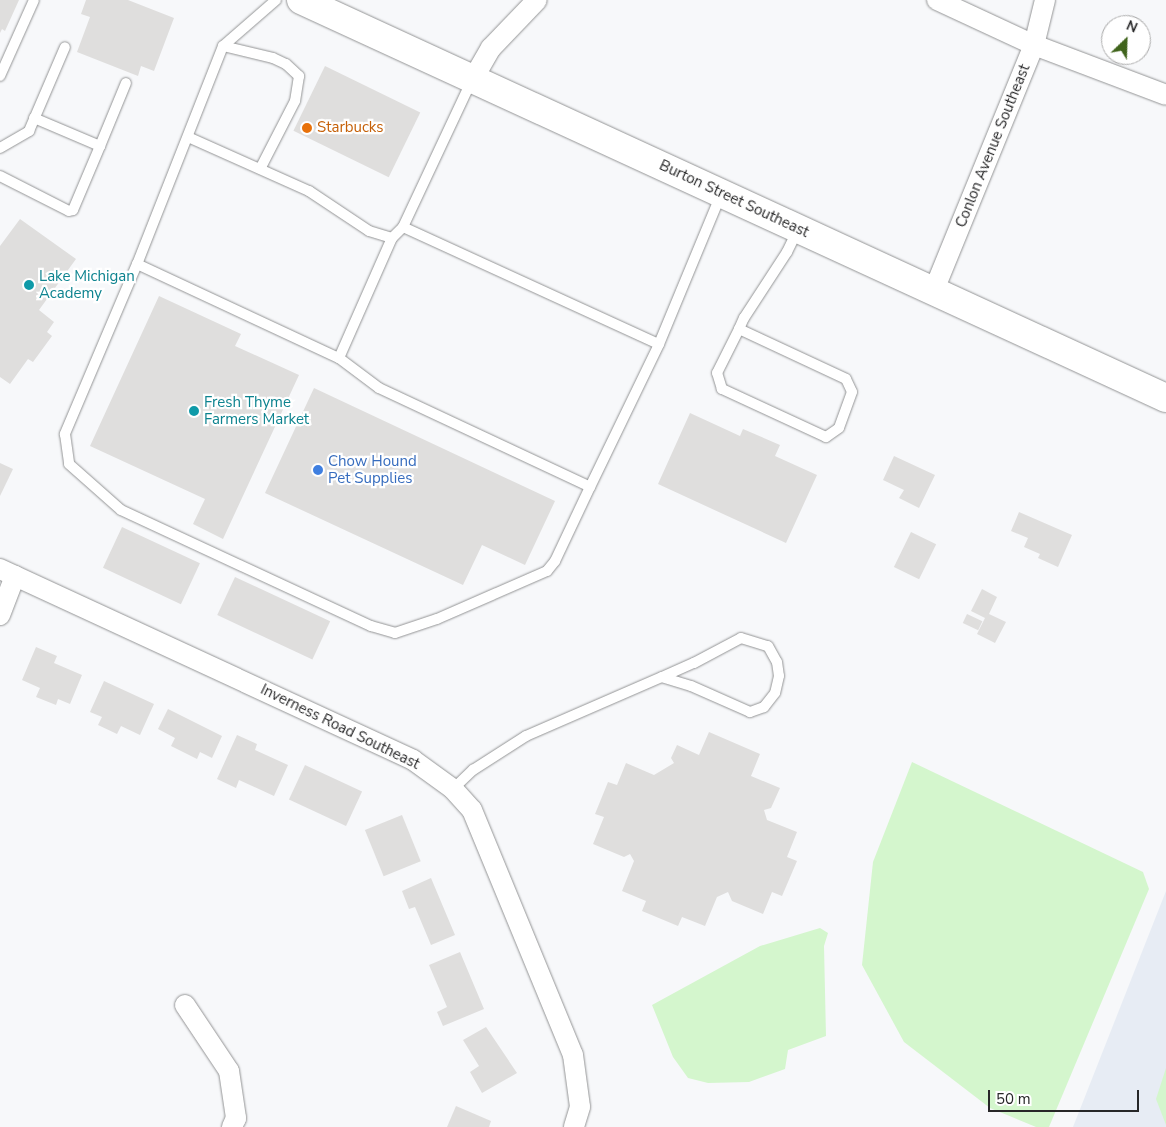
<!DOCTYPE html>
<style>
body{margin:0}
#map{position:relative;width:1166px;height:1127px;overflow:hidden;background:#f7f8fa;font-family:"Nunito Sans",sans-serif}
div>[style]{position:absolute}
.built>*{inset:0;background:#e7ecf4}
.green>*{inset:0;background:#d4f6cd}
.building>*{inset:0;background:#dfdedd;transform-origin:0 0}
.roads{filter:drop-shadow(0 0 1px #939495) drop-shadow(0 0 1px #939495)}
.lane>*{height:10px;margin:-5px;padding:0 5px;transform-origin:5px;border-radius:5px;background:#fff}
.street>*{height:20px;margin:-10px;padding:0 10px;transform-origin:10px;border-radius:10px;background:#fff}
.secondary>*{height:28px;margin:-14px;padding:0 14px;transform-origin:14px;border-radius:14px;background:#fff}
.dots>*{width:14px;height:14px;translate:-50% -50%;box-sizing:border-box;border:2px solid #fff;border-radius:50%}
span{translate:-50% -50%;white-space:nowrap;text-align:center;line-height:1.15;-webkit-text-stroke:4.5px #fff;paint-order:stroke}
.food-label{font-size:15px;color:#c56008}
.left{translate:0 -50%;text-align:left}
.street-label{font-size:15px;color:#272728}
.culture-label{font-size:15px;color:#0d838f}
.shop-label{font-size:15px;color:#366cbe}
.north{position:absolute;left:1101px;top:15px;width:50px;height:50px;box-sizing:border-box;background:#fff;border:1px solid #a9a9a9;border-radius:50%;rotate:24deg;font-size:14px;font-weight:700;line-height:20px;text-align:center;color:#272728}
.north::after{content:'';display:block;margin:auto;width:18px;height:22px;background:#40641c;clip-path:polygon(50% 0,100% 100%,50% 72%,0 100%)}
.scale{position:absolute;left:988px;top:1090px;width:151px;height:22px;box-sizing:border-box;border:2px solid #272728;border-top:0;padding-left:6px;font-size:15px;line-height:18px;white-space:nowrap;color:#272728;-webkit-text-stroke:4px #fff;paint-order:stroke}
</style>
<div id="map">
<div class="built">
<i style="clip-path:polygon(1166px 891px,1166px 1127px,1073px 1127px)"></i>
</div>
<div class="green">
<i style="clip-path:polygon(912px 762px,1143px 872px,1149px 889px,1049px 1127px,1036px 1127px,990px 1108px,904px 1042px,862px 965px,873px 862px)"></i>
<i style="clip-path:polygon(820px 928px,828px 933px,824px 946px,826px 1036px,788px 1050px,785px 1069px,749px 1082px,708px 1083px,688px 1078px,673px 1057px,652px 1005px,760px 946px)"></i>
<i style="clip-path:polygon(1166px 1068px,1166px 1125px,1156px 1099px)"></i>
</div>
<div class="building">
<i style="clip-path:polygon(0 0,19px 0,5px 31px,2px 29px,0 33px)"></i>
<i style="clip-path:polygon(86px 0,128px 0,174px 18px,154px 71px,141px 66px,138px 76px,77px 52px,90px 17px,81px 14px)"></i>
<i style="left:325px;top:66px;width:106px;height:72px;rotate:26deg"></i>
<i style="clip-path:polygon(20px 219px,76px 259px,39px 310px,54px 322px,47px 332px,52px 336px,33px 362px,28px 359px,10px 384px,0 377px,0 246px)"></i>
<i style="clip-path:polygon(159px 296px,241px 334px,235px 346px,299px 375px,223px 539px,193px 524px,205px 499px,90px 446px)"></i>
<i style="clip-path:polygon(314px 388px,555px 501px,525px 565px,482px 545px,463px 585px,265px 493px)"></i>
<i style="clip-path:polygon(690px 413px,740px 436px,743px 429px,780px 445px,775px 456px,817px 475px,786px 543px,658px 484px)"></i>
<i style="clip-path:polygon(894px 456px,935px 475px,919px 508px,899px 498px,904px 490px,883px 480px)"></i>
<i style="clip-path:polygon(0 463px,13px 469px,0 496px)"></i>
<i style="clip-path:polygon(1019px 512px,1072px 535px,1058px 567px,1038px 558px,1040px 554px,1024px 547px,1028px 538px,1011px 531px)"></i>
<i style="left:122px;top:527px;width:86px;height:45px;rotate:25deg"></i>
<i style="left:911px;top:532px;width:28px;height:39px;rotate:26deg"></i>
<i style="left:235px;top:577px;width:105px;height:42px;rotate:25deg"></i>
<i style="clip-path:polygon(982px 589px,997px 597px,989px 614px,1006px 622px,995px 643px,977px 634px,985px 618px,971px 611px)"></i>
<i style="left:967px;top:614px;width:17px;height:10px;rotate:25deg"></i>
<i style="clip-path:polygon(36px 647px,57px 656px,54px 663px,82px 675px,70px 704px,58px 699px,56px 705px,36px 697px,40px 688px,22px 680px)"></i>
<i style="clip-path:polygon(104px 681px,154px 704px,140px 735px,121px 726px,117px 734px,98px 725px,102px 717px,90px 712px)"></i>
<i style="clip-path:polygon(168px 709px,222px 736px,212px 758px,200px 752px,197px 759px,171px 746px,175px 738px,158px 729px)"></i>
<i style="clip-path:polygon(709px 732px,760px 754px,751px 776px,780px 788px,771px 808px,764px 810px,767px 820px,797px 832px,787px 857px,797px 861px,782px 896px,772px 892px,763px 914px,732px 901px,728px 892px,717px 897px,705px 926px,682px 917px,678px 926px,642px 911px,646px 901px,622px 891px,634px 861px,630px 854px,624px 857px,593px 844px,604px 817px,595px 814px,608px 782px,617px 785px,626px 763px,654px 775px,674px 763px,671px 758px,677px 745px,699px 755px)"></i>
<i style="clip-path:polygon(237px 735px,257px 744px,255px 750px,288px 765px,274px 796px,239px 780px,236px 788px,217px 779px)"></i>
<i style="left:305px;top:765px;width:63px;height:38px;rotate:25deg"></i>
<i style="left:402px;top:815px;width:50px;height:40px;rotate:68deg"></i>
<i style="clip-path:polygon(431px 878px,455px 935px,431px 945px,415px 907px,409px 909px,402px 891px)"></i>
<i style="clip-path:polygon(460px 952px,484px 1009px,443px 1026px,437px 1012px,447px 1007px,429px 965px)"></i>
<i style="clip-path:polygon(486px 1027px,517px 1073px,482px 1093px,470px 1072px,479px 1066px,463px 1040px)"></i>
<i style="clip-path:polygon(456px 1106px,491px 1121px,489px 1127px,447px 1127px)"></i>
</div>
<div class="roads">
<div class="lane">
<i style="left:276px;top:0;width:70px;rotate:139deg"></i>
<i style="left:223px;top:46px;width:234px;rotate:111.5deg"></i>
<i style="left:137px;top:264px;width:223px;rotate:25deg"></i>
<i style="left:339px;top:358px;width:131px;rotate:-66.2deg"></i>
<i style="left:392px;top:238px;width:16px;rotate:-45deg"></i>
<i style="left:403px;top:227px;width:162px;rotate:-64.9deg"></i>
<i style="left:223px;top:46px;width:51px;rotate:13.5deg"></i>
<i style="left:273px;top:58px;width:14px;rotate:25deg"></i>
<i style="left:286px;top:64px;width:18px;rotate:43deg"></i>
<i style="left:299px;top:76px;width:25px;rotate:99deg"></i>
<i style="left:295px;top:101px;width:76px;rotate:117.2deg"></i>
<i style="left:0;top:76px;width:83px;rotate:-65.9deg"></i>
<i style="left:34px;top:118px;width:72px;rotate:23deg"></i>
<i style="left:100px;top:146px;width:68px;rotate:-67.6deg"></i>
<i style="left:188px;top:137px;width:133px;rotate:24.1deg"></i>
<i style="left:309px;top:191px;width:72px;rotate:33.7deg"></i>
<i style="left:369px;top:231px;width:24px;rotate:17deg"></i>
<i style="left:0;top:148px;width:34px;rotate:-30deg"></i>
<i style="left:29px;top:131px;width:91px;rotate:-66.8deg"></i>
<i style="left:0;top:176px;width:77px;rotate:26.9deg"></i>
<i style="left:69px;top:211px;width:4px;rotate:-14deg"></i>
<i style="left:73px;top:210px;width:69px;rotate:-67.1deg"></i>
<i style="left:403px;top:227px;width:281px;rotate:24.6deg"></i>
<i style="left:659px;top:344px;width:162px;rotate:-67.5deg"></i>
<i style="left:137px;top:264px;width:185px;rotate:113deg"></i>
<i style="left:65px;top:434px;width:30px;rotate:82deg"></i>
<i style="left:69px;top:464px;width:69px;rotate:41.5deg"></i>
<i style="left:121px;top:510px;width:276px;rotate:24.9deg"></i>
<i style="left:371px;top:626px;width:25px;rotate:16deg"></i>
<i style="left:395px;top:633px;width:44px;rotate:-18.4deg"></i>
<i style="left:437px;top:619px;width:120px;rotate:-23.6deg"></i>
<i style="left:547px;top:571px;width:13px;rotate:-51deg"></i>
<i style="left:555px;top:561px;width:82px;rotate:-64.7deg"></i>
<i style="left:739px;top:329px;width:118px;rotate:25deg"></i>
<i style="left:846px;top:379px;width:14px;rotate:65deg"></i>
<i style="left:852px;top:392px;width:38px;rotate:110deg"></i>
<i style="left:839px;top:428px;width:16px;rotate:145deg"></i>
<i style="left:826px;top:437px;width:115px;rotate:-155.2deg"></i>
<i style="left:722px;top:389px;width:17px;rotate:-107deg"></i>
<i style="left:717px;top:373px;width:49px;rotate:-63.4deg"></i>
<i style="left:739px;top:329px;width:12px;rotate:-66deg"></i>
<i style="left:744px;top:318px;width:79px;rotate:-56.9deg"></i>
<i style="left:787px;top:252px;width:25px;rotate:-64deg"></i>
<i style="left:339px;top:358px;width:50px;rotate:36.9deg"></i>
<i style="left:379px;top:388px;width:233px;rotate:25.1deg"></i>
<i style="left:590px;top:487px;width:159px;rotate:-64.2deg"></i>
<i style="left:453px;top:789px;width:28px;rotate:-44deg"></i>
<i style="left:473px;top:770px;width:63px;rotate:-32.7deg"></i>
<i style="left:526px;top:736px;width:148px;rotate:-23.5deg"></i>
<i style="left:662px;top:677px;width:35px;rotate:-24deg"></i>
<i style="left:694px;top:663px;width:53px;rotate:-28deg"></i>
<i style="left:741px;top:638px;width:28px;rotate:17deg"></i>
<i style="left:768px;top:646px;width:18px;rotate:61deg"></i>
<i style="left:777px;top:662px;width:14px;rotate:82deg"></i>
<i style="left:779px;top:676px;width:17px;rotate:103deg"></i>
<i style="left:775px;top:693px;width:18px;rotate:128deg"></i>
<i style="left:764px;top:707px;width:15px;rotate:160deg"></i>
<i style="left:750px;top:712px;width:64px;rotate:-156.2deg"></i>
<i style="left:691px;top:686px;width:30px;rotate:-163deg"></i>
</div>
<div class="street">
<i style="left:937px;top:0;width:107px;rotate:24.9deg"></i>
<i style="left:1034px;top:45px;width:141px;rotate:20.7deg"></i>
<i style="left:473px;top:79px;width:36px;rotate:-60deg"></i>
<i style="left:491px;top:48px;width:66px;rotate:-46.2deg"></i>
<i style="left:934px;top:290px;width:265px;rotate:-67.8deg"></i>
<i style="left:1034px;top:45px;width:46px;rotate:-76.3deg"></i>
<i style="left:0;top:569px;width:455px;rotate:24.8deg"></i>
<i style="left:413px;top:760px;width:49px;rotate:35.9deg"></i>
<i style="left:453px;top:789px;width:28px;rotate:48deg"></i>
<i style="left:472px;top:810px;width:265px;rotate:67.6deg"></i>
<i style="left:573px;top:1055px;width:52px;rotate:82.3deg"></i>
<i style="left:580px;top:1107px;width:21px;rotate:107deg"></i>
<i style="left:0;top:615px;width:42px;rotate:-69deg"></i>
<i style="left:185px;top:1005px;width:79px;rotate:56.3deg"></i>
<i style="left:229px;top:1071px;width:48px;rotate:81.5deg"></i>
<i style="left:236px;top:1118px;width:10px;rotate:114deg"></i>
</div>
<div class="secondary">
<i style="left:301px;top:0;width:952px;rotate:24.71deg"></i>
</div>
</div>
<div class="dots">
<i style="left:307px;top:128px;background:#e8710a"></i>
<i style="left:29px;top:285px;background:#0f9aa8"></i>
<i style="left:194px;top:411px;background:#0f9aa8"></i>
<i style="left:318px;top:470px;background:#3f7fe0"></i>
</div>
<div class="food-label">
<span class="left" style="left:317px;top:128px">Starbucks</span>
</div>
<div class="street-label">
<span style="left:993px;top:146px;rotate:-68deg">Conlon Avenue Southeast</span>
<span style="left:734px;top:199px;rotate:25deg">Burton Street Southeast</span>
<span style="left:340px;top:727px;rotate:26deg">Inverness Road Southeast</span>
</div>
<div class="culture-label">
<span class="left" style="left:39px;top:285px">Lake Michigan<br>Academy</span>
<span class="left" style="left:204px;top:411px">Fresh Thyme<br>Farmers Market</span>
</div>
<div class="shop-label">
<span class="left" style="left:328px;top:470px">Chow Hound<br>Pet Supplies</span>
</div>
<div class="north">N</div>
<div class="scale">50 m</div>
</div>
